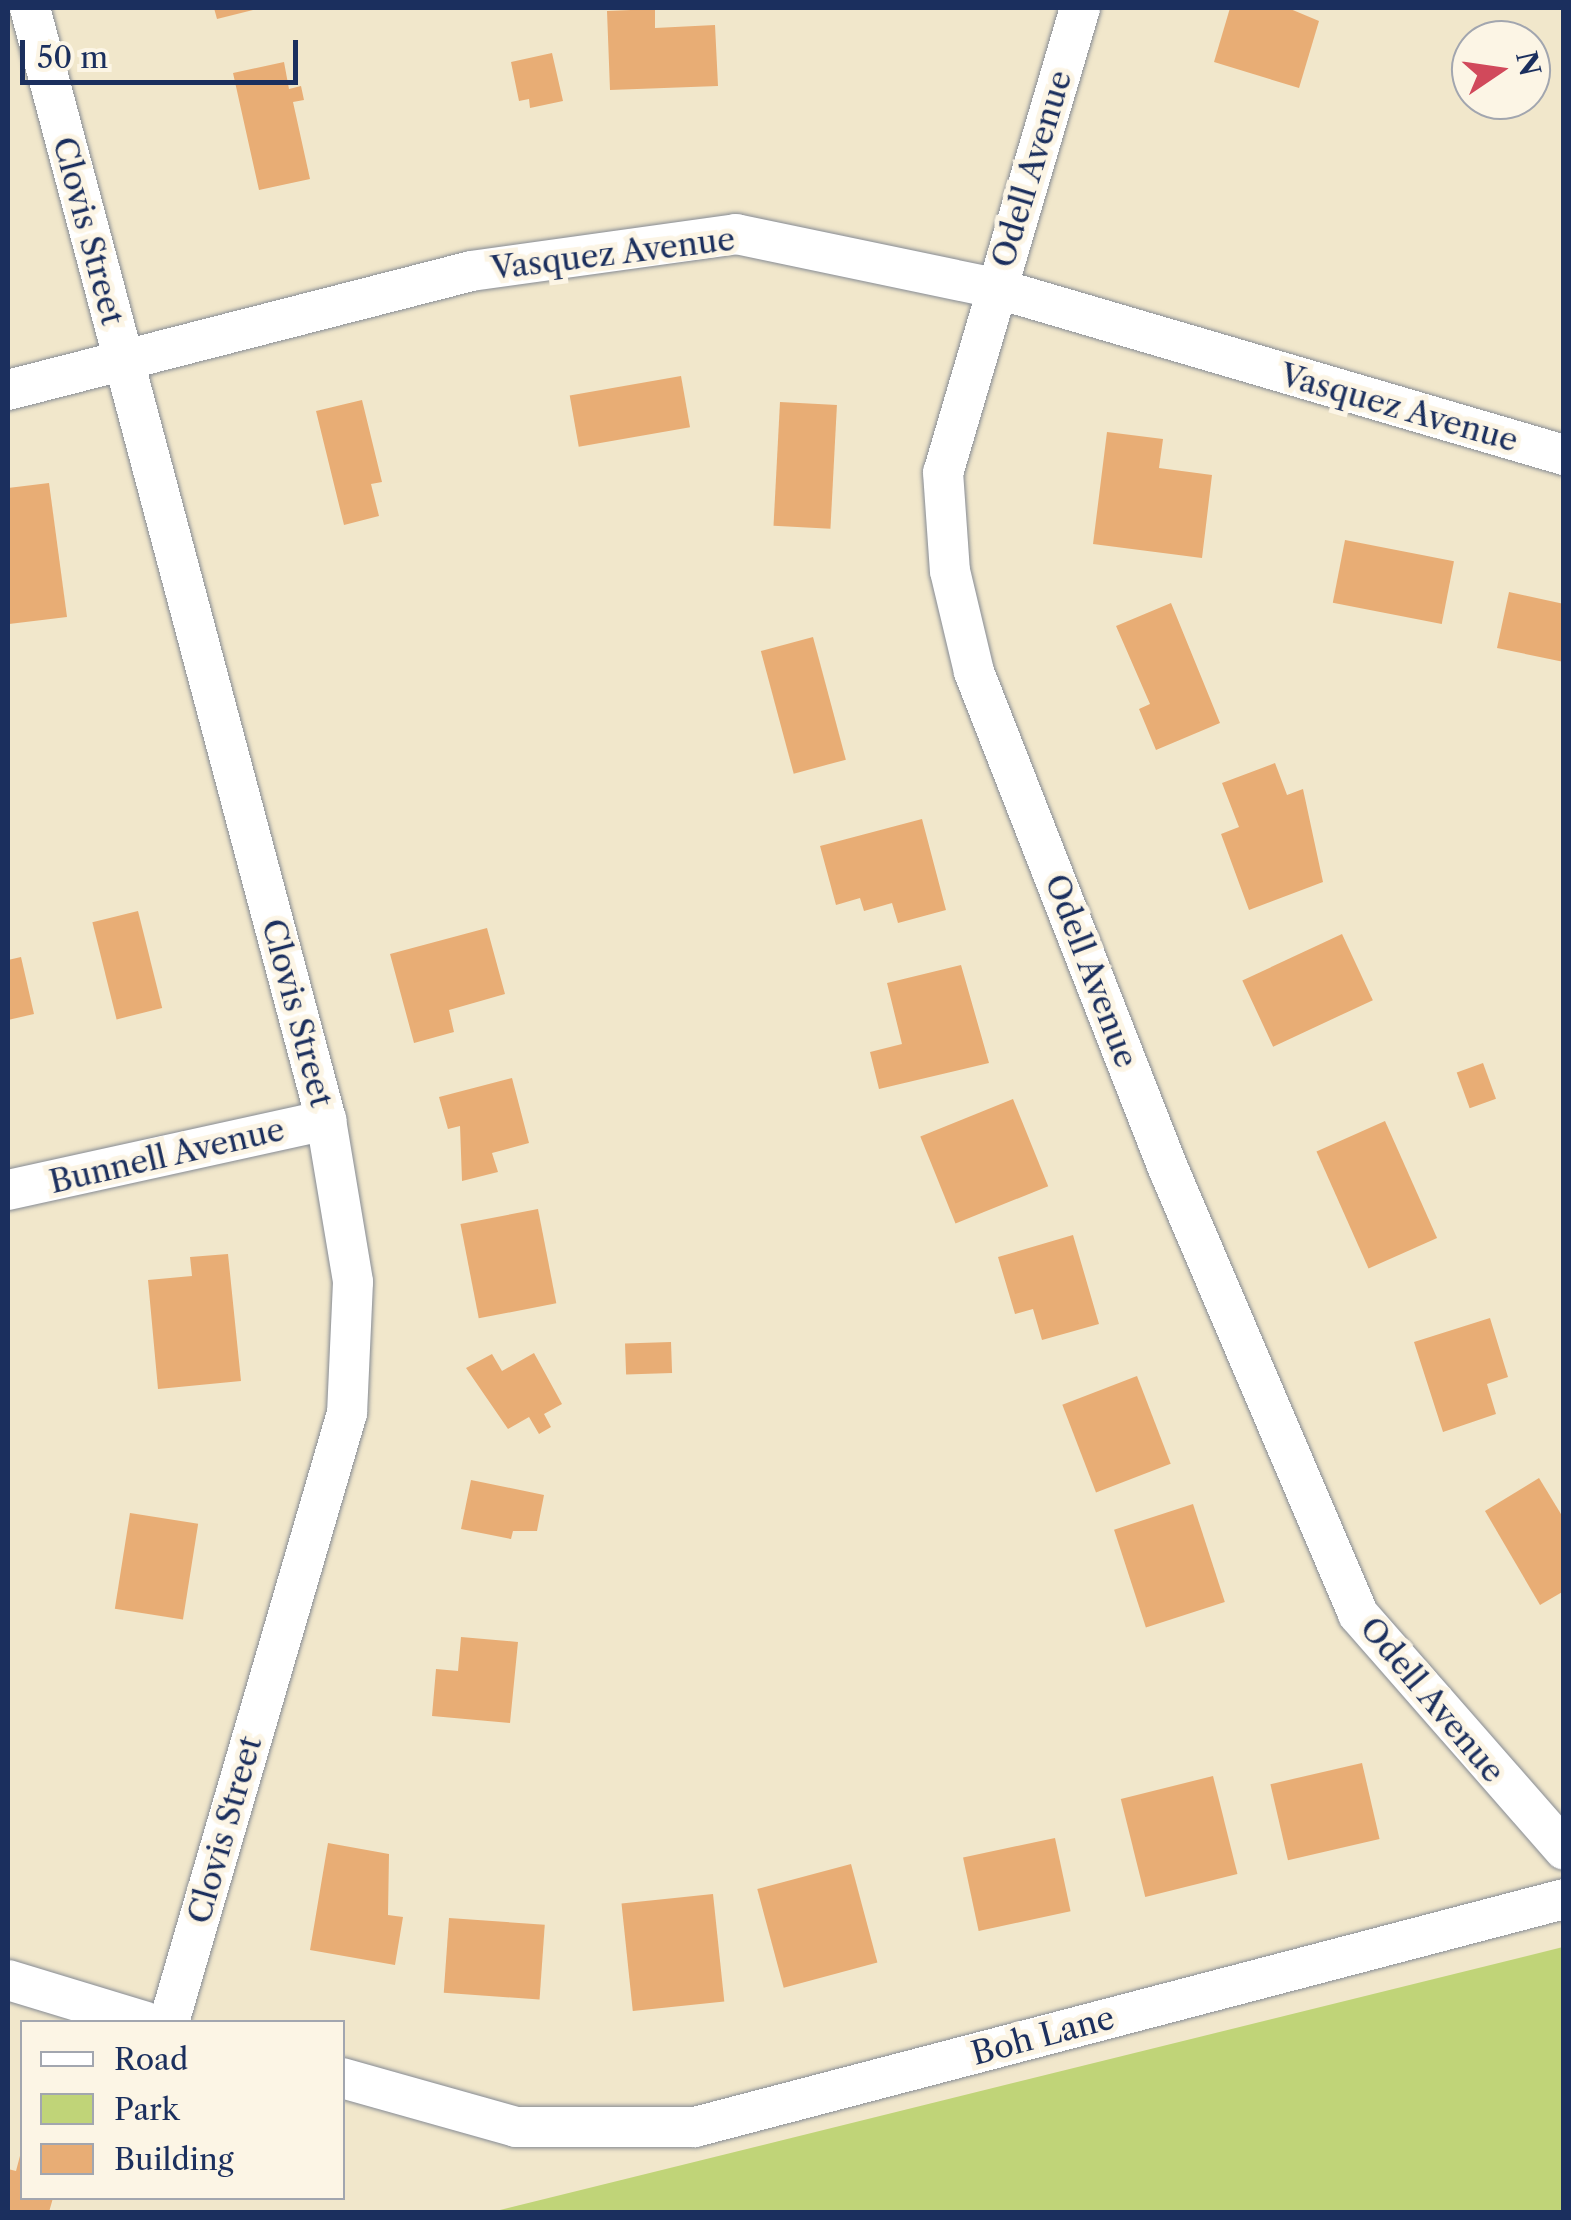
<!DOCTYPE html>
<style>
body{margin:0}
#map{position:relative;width:1571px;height:2220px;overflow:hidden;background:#f1e7cb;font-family:"Libre Caslon Text",serif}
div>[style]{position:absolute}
.green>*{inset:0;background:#c0d478}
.building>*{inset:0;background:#e8ad75;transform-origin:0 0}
.roads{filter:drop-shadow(0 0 2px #868b94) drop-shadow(0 0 2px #868b94)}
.street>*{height:40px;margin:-20px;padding:0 20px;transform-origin:20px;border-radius:20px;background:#fff}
span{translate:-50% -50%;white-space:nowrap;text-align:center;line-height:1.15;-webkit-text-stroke:10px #fcf5e5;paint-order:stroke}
.street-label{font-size:32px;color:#1b2f5e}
.frame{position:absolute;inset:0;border:10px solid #1b2f5e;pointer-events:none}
.legend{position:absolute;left:20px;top:2020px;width:325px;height:180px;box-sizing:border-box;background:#fcf5e5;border:2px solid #a2a6af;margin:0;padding:12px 18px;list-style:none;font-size:30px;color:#1b2f5e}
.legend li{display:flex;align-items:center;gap:20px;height:50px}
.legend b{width:50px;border:2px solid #a2a6af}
.north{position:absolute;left:1451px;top:20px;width:100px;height:100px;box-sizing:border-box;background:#fcf5e5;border:2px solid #a2a6af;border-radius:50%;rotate:77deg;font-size:28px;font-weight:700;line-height:40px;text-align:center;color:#1b2f5e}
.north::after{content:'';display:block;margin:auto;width:35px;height:45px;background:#d1495b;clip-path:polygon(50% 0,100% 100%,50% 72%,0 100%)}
.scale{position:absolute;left:20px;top:40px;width:278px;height:45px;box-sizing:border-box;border:5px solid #1b2f5e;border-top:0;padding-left:12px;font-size:30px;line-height:35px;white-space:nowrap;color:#1b2f5e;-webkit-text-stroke:8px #fcf5e5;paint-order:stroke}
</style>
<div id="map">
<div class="green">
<i style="clip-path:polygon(1563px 1947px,1563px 2212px,492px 2212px)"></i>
</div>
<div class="building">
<i style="clip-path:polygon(214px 8px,257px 8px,257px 9px,217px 19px)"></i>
<i style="clip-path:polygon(1230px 8px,1288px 8px,1319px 21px,1299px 88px,1214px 62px)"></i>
<i style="clip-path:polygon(655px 9px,655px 28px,715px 25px,718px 86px,610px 90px,607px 11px)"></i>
<i style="clip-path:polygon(552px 53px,563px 101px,530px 108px,529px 99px,519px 101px,511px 62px)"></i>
<i style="clip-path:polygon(284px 62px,289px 89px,301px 86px,304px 100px,293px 102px,310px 179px,259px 190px,233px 73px)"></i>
<i style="left:681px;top:376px;width:52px;height:113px;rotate:80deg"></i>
<i style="clip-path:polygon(362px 400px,382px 482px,371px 484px,379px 516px,344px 525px,316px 411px)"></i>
<i style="left:780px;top:402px;width:57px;height:124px;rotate:3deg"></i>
<i style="clip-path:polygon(1107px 432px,1163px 439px,1159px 468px,1212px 475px,1202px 558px,1093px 544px)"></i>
<i style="clip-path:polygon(49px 483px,67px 617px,9px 624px,8px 488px)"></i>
<i style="left:1345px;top:540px;width:111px;height:64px;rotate:11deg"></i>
<i style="clip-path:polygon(1509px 592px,1564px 604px,1564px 662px,1497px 648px)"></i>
<i style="clip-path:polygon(1171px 603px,1220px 723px,1156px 750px,1139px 709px,1150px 704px,1116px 626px)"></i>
<i style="left:813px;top:637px;width:127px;height:54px;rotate:75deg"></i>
<i style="clip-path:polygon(1275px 763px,1287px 795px,1303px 789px,1323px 882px,1249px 910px,1221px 834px,1239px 827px,1222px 783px)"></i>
<i style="clip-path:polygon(922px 819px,946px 910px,898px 923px,892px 903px,864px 911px,860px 898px,836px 905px,820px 846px)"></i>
<i style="left:138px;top:911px;width:100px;height:47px;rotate:76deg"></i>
<i style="clip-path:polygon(487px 928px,505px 994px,449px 1010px,454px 1032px,414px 1043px,390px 954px)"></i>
<i style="left:1342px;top:934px;width:73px;height:110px;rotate:65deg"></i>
<i style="clip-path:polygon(21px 957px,34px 1014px,8px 1020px,8px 960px)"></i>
<i style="clip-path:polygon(961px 965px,989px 1063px,879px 1089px,870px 1052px,902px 1044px,887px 983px)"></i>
<i style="left:1483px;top:1063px;width:38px;height:28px;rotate:70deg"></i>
<i style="clip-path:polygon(512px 1078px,529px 1143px,492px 1153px,498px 1172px,462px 1181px,460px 1126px,448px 1129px,439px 1097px)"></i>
<i style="left:1013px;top:1099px;width:94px;height:100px;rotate:68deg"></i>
<i style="left:1385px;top:1121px;width:128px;height:75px;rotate:66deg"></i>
<i style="left:538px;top:1209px;width:96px;height:79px;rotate:79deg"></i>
<i style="clip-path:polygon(1073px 1235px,1099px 1324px,1042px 1340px,1033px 1309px,1015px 1314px,998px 1257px)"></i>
<i style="clip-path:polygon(228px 1254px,241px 1381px,158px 1389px,148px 1280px,192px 1276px,190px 1257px)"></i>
<i style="clip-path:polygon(1490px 1318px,1508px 1377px,1487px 1384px,1496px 1414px,1443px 1432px,1414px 1342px)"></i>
<i style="left:671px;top:1342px;width:31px;height:46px;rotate:88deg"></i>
<i style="clip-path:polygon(534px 1353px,562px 1404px,544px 1414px,551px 1427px,539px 1434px,529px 1417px,508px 1429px,466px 1368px,492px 1354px,502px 1371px)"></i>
<i style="left:1137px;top:1376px;width:94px;height:80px;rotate:69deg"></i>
<i style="clip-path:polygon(1539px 1478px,1564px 1519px,1564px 1591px,1540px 1605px,1485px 1511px)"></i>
<i style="clip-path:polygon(471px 1480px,544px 1495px,537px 1531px,513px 1531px,511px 1539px,461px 1529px)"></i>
<i style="left:1193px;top:1504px;width:103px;height:83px;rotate:72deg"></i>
<i style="left:130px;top:1513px;width:69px;height:97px;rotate:9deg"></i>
<i style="clip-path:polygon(461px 1637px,518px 1642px,510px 1723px,432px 1716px,436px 1669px,458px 1671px)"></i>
<i style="left:1362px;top:1763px;width:78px;height:94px;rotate:77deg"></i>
<i style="left:1213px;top:1776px;width:101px;height:95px;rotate:76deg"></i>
<i style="left:1055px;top:1838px;width:75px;height:94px;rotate:78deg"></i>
<i style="clip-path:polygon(328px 1843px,389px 1854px,388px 1915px,403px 1917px,395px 1965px,310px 1950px)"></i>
<i style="left:851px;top:1864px;width:102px;height:97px;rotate:75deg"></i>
<i style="left:713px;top:1894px;width:108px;height:92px;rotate:84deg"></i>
<i style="left:449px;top:1918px;width:96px;height:75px;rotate:4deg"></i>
<i style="clip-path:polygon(21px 2152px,22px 2198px,53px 2198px,49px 2212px,8px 2212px,8px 2169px,16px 2171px)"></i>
</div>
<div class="roads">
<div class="street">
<i style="left:30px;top:8px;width:1151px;rotate:75.09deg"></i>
<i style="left:326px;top:1120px;width:164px;rotate:80.5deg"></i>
<i style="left:353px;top:1282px;width:131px;rotate:92.6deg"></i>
<i style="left:347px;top:1413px;width:634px;rotate:106.29deg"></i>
<i style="left:1080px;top:8px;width:484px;rotate:106.4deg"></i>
<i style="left:943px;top:472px;width:99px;rotate:86deg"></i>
<i style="left:950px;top:571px;width:104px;rotate:76.6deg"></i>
<i style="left:974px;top:672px;width:533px;rotate:68.64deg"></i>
<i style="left:1168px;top:1168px;width:485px;rotate:66.9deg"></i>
<i style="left:1358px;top:1614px;width:313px;rotate:48.8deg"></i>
<i style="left:8px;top:390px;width:478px;rotate:-14.4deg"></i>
<i style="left:471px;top:271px;width:268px;rotate:-7.9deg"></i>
<i style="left:736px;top:234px;width:265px;rotate:11.8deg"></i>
<i style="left:995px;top:288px;width:593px;rotate:16.36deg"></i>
<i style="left:8px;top:1190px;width:326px;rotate:-12.4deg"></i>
<i style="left:8px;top:1980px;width:144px;rotate:16.9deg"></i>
<i style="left:342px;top:2078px;width:181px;rotate:15.7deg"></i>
<i style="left:516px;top:2127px;width:179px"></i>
<i style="left:695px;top:2127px;width:898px;rotate:-14.7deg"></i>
</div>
</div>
<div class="street-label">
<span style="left:1032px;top:169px;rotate:-73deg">Odell Avenue</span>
<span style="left:88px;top:231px;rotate:75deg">Clovis Street</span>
<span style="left:613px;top:254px;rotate:-7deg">Vasquez Avenue</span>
<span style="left:1399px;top:408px;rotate:16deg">Vasquez Avenue</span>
<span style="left:1091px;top:971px;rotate:69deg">Odell Avenue</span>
<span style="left:297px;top:1013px;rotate:75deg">Clovis Street</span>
<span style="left:167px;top:1156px;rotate:-13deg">Bunnell Avenue</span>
<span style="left:1432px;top:1700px;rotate:50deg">Odell Avenue</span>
<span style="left:225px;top:1830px;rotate:-74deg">Clovis Street</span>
<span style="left:1043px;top:2036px;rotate:-15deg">Boh Lane</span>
</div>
<div class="frame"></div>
<ul class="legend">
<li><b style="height:12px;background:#fff"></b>Road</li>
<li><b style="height:28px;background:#c0d478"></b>Park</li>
<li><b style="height:28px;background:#e8ad75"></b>Building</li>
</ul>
<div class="north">N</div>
<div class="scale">50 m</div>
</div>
